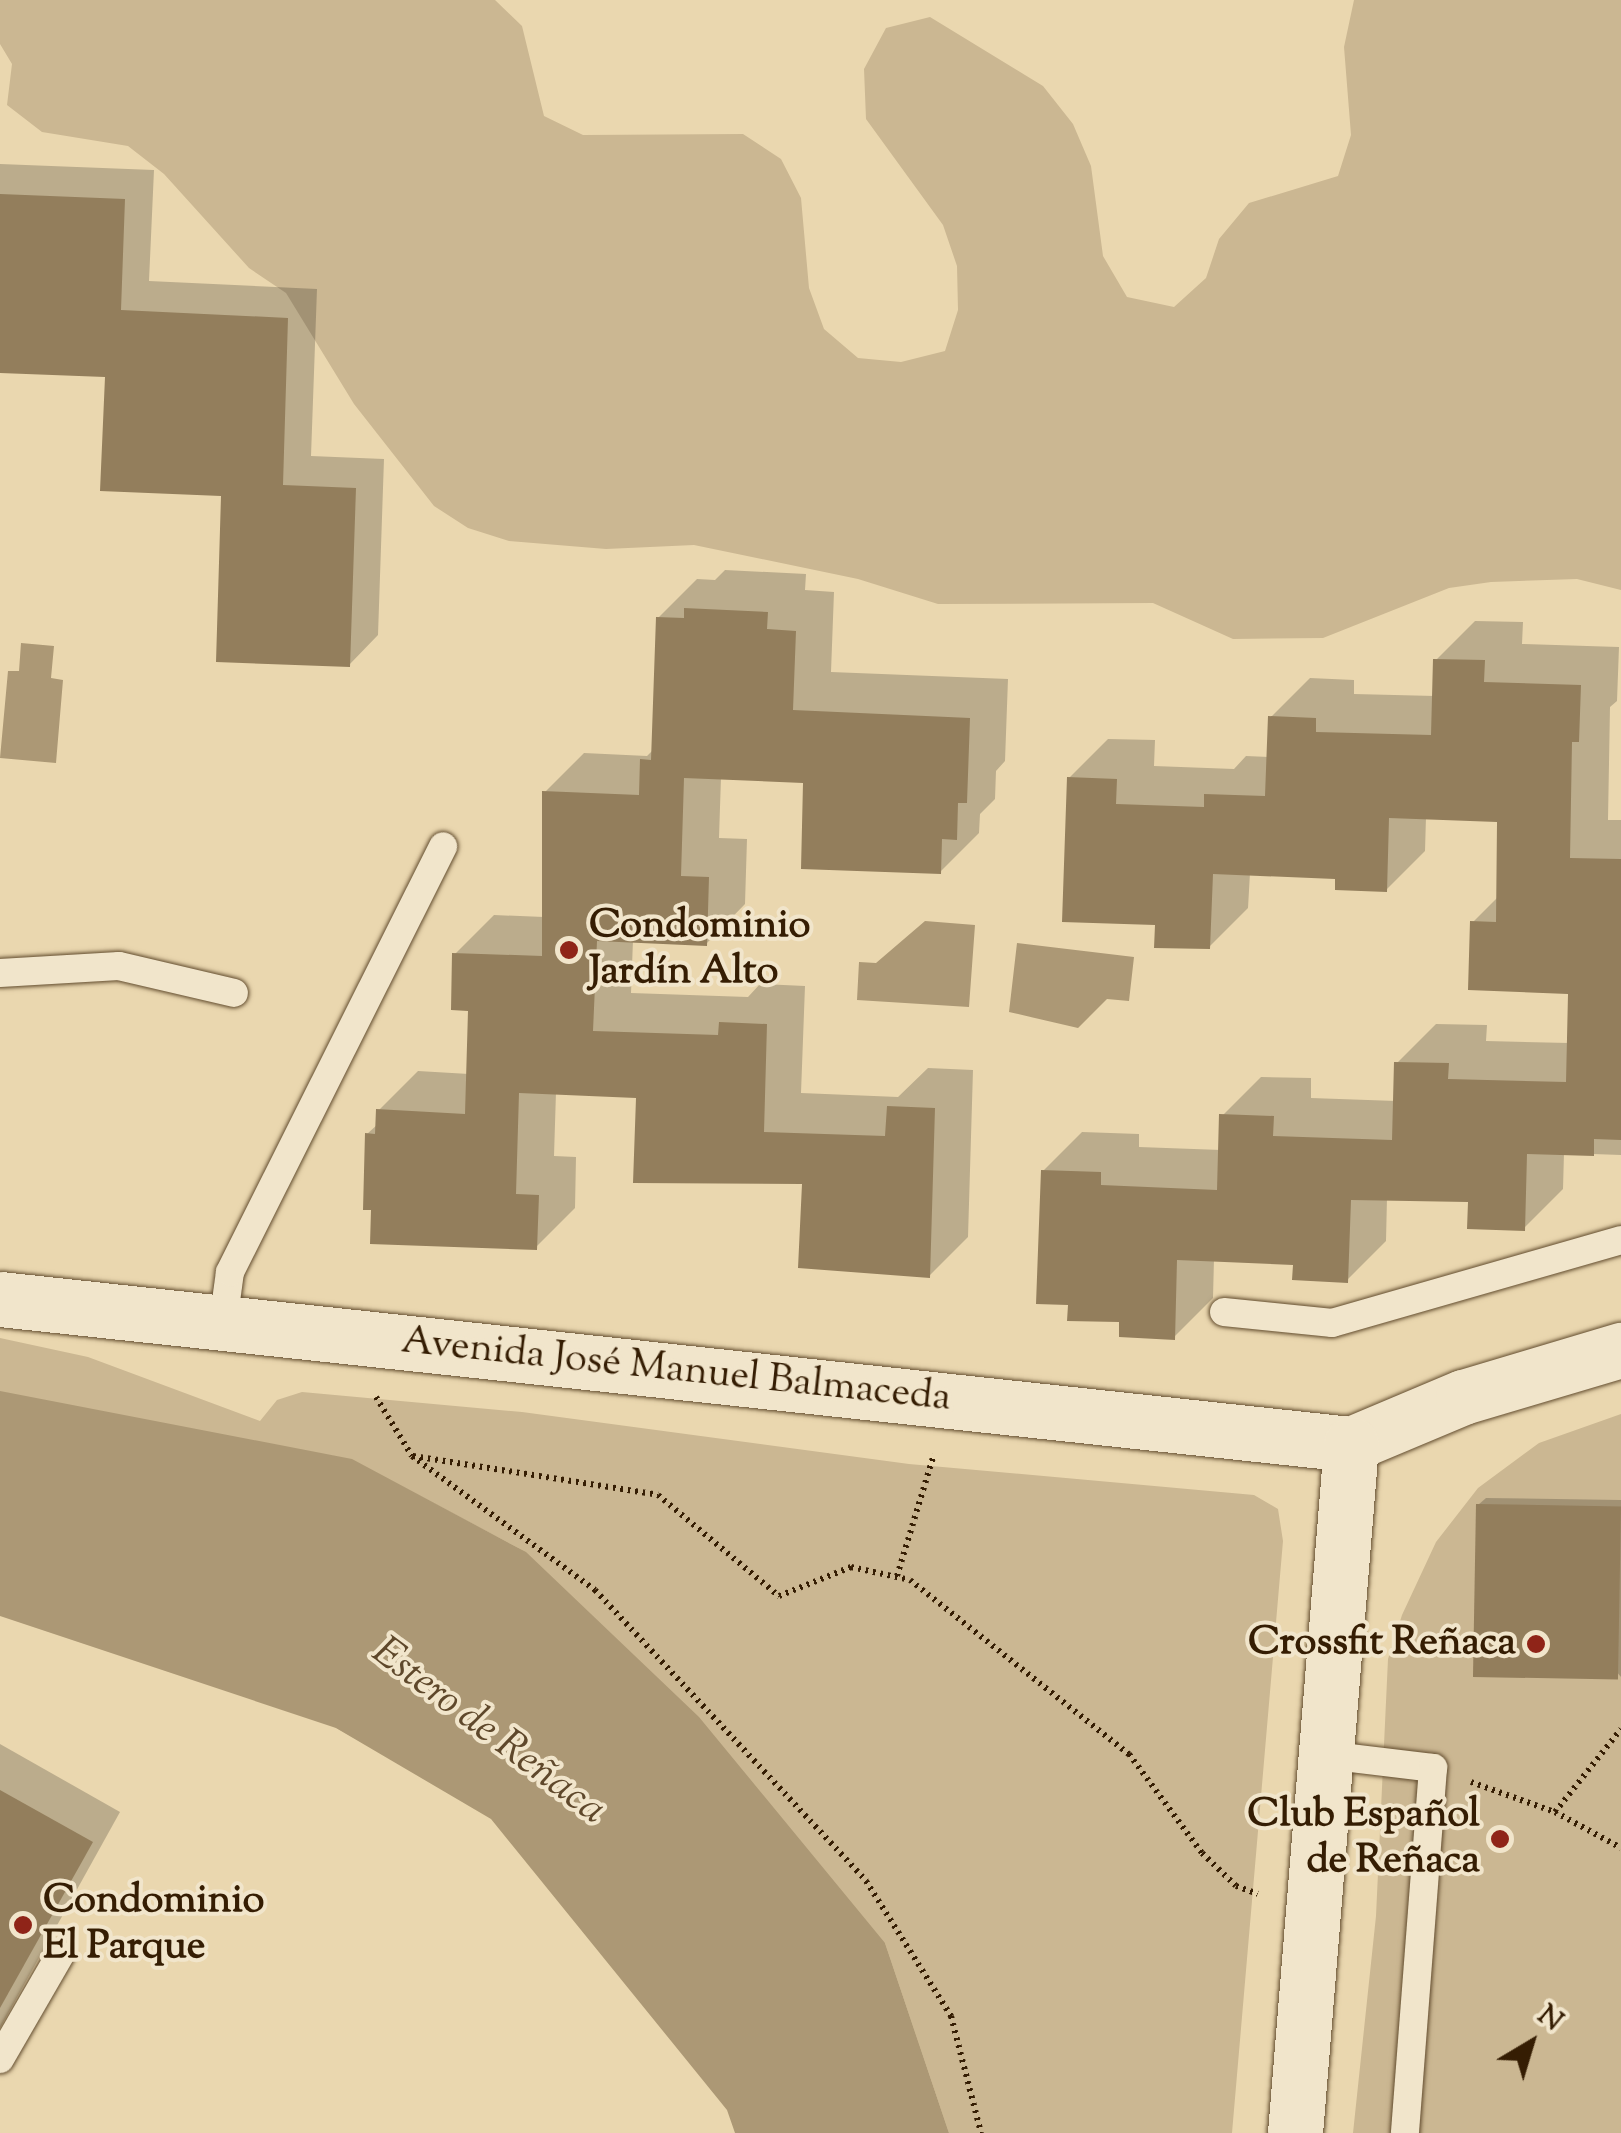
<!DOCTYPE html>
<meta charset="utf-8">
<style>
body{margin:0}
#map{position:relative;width:1621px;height:2133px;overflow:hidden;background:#ead7af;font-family:"Sorts Mill Goudy",serif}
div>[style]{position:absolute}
.green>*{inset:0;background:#cbb792}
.water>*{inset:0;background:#ac9875}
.shadow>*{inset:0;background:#0003}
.building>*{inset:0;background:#937e5c;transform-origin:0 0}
.path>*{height:6px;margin-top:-3px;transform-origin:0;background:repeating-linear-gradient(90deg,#351d03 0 2.5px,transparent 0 7.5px)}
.roads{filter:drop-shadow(0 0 2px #624c2e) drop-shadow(0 0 2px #624c2e)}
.lane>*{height:28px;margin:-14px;padding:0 14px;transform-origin:14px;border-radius:14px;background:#f1e5cb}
.secondary>*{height:55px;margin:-27.5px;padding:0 27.5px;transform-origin:27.5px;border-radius:27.5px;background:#f1e5cb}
.dots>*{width:28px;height:28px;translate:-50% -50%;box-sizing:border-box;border:5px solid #f1e5cb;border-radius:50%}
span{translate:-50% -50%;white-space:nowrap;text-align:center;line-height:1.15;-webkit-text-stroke:8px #f1e5cb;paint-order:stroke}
.poi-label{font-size:40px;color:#351d03;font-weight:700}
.left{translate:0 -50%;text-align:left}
.right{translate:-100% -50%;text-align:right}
.street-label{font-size:40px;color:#351d03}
.water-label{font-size:42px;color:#5f482b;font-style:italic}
.north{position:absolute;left:1481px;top:1993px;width:100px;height:100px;-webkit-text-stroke:8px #f1e5cb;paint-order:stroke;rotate:38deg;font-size:28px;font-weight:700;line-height:40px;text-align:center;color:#351d03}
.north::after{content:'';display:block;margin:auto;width:35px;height:45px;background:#351d03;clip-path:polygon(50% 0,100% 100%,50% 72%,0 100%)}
</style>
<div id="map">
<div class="green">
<i style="clip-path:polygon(0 0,495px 0,522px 26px,544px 116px,583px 135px,743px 134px,781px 159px,801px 198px,809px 288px,824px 329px,858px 358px,901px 362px,945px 351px,958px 310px,957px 266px,943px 225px,866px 119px,864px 69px,886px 28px,930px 17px,1043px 86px,1073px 124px,1091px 166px,1103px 256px,1127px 297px,1174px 307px,1206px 278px,1219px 239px,1249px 203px,1338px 176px,1351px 135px,1344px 47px,1354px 0,1621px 0,1621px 590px,1577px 579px,1491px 582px,1449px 588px,1323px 638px,1233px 639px,1153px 603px,938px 604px,858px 579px,694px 545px,606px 549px,509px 541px,468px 528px,434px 506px,354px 404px,286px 293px,249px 268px,164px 174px,128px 146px,42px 132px,7px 105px,12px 64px,0 44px)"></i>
<i style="clip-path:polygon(evenodd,0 1338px,88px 1357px,260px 1421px,277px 1400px,302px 1392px,522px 1412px,909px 1464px,1254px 1495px,1278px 1509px,1283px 1541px,1232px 2133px,949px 2133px,885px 1943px,628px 1892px,0 1539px,0 1338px,329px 1455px,352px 1460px,526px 1552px,329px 1455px)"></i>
<i style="clip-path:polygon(1621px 1414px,1621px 2133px,1353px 2133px,1376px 1916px,1388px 1659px,1402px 1615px,1436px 1542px,1478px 1488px,1539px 1443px)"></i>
</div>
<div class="water">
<i style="clip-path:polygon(21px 643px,54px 646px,51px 678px,63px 680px,56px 763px,0 758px,8px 671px,19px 671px)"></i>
<i style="clip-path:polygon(925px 921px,975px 925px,969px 1007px,857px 1000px,859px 962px,876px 963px)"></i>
<i style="clip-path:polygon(1017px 943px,1134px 957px,1129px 1001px,1107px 999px,1078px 1028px,1009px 1012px)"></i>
<i style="clip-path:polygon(0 1391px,352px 1459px,526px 1552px,699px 1717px,885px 1943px,949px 2133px,735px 2133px,727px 2110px,491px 1819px,336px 1728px,0 1616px)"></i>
</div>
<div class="shadow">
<i style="clip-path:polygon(0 164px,154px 170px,149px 281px,317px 289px,311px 456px,384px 459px,378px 635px,349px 665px,224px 494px,107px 375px,0 371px)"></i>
<i style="clip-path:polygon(725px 570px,806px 574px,805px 590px,834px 592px,831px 672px,1008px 679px,1005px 761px,996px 771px,995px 799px,980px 814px,979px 833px,940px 872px,806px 780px,721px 777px,719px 838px,747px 839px,745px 904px,706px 944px,633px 940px,631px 993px,748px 997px,760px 984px,805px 986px,801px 1093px,898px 1097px,928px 1068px,973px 1070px,968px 1237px,929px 1276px,805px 1181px,638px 1095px,556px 1092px,554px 1156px,576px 1157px,575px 1208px,536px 1247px,373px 1207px,367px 1134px,378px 1124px,379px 1110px,418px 1071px,469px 1074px,470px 1009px,455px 954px,494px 915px,544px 917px,545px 792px,584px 753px,647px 756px,654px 749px,658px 618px,697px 579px,715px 580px)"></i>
<i style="clip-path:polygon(1475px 621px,1523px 622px,1522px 644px,1619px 647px,1617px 701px,1610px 707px,1608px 820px,1621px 820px,1621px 1155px,1564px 1153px,1563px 1189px,1524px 1228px,1471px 1200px,1387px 1198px,1386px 1241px,1347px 1280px,1296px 1263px,1214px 1259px,1213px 1298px,1174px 1337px,1070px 1302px,1043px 1171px,1082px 1132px,1139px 1134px,1139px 1147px,1221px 1150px,1222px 1116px,1261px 1077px,1311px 1078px,1311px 1098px,1396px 1101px,1397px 1063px,1436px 1024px,1487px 1025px,1486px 1041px,1569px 1043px,1571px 992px,1473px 922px,1499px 896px,1500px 819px,1426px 817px,1425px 851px,1386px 890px,1338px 876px,1250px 873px,1248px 908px,1209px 947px,1158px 923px,1069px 778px,1108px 739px,1155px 740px,1154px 766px,1234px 769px,1246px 756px,1269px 757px,1271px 717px,1310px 678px,1354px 680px,1354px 694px,1435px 696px,1436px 660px)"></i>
<i style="clip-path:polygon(1486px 1498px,1621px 1500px,1621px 1677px,1478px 1505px)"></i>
<i style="clip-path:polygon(0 1744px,120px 1812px,0 2028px)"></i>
</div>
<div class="building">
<i style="clip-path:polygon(0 194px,125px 199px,121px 310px,288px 318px,283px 485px,356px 488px,350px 667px,216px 662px,221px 496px,100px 491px,105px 377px,0 373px)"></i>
<i style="clip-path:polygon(684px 608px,768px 612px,767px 629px,796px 631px,793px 710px,970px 718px,967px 803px,958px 803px,957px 840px,942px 839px,941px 874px,801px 869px,803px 783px,684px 778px,681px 876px,709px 877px,707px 946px,597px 941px,593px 1031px,718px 1035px,719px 1022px,767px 1024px,764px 1132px,885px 1136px,887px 1106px,935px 1108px,930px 1278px,798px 1268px,802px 1184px,633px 1183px,636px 1098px,519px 1093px,516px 1194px,539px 1195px,537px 1250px,370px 1244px,371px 1210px,363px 1210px,365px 1133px,375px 1134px,376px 1109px,465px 1114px,468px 1011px,451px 1010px,452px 953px,542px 956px,542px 791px,639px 795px,640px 759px,651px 760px,656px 617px,684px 618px)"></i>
<i style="clip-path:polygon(1433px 659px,1485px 660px,1484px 682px,1581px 685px,1579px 742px,1572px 742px,1570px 858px,1621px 859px,1621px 1140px,1594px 1139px,1594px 1156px,1527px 1154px,1525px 1231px,1467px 1229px,1468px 1202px,1351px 1200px,1348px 1283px,1292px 1280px,1293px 1265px,1177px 1260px,1175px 1340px,1119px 1337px,1119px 1322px,1067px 1321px,1068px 1305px,1036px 1304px,1041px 1170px,1101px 1172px,1101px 1185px,1217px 1190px,1219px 1114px,1274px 1116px,1273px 1136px,1392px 1140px,1394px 1062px,1449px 1063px,1448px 1079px,1566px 1082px,1568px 994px,1468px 990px,1470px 921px,1496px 922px,1497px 822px,1389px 818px,1387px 892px,1335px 890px,1335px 879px,1213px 874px,1210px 949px,1154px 948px,1155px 925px,1062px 922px,1067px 777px,1117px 779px,1116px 804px,1204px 807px,1204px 794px,1265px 796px,1268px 716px,1316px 718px,1316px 732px,1431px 735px)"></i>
<i style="left:1476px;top:1504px;width:145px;height:173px;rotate:1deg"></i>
<i style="clip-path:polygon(0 1790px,93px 1842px,0 2008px)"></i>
</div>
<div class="path">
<i style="left:376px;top:1397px;width:69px;rotate:58.6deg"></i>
<i style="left:412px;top:1456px;width:227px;rotate:36.2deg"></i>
<i style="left:595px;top:1590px;width:398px;rotate:47deg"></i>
<i style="left:866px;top:1881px;width:160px;rotate:57.8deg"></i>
<i style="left:951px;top:2016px;width:121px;rotate:75.6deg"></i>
<i style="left:413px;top:1456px;width:248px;rotate:9deg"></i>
<i style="left:658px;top:1495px;width:158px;rotate:39.9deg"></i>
<i style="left:779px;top:1596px;width:78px;rotate:-21.9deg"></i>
<i style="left:851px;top:1567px;width:60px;rotate:12.4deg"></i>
<i style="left:910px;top:1580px;width:280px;rotate:38.5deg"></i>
<i style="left:1129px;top:1754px;width:123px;rotate:53.6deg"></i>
<i style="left:1202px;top:1853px;width:47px;rotate:44.1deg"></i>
<i style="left:1236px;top:1886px;width:23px;rotate:20deg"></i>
<i style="left:897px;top:1576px;width:127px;rotate:-73.1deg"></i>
<i style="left:1471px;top:1782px;width:89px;rotate:19.7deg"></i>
<i style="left:1555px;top:1812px;width:75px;rotate:28.6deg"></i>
<i style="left:1555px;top:1812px;width:106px;rotate:-51.5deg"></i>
</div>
<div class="roads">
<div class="lane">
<i style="left:0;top:973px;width:119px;rotate:-3.4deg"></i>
<i style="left:119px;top:966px;width:118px;rotate:13.2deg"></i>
<i style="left:1224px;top:1312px;width:109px;rotate:5.8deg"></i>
<i style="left:1332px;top:1323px;width:301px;rotate:-16deg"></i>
<i style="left:223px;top:1323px;width:51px;rotate:-82.2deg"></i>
<i style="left:230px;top:1272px;width:476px;rotate:-63.4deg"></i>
<i style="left:1326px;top:1755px;width:108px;rotate:6.9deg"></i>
<i style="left:1433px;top:1768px;width:366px;rotate:94.4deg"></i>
<i style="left:0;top:2059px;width:120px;rotate:-60deg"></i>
</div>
<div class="secondary">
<i style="left:0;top:1299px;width:1359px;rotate:6.13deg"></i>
<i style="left:1351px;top:1444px;width:121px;rotate:-22.8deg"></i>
<i style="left:1463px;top:1397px;width:165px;rotate:-16.6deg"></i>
<i style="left:1295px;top:2133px;width:691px;rotate:-85.35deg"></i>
</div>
</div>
<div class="dots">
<i style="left:569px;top:950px;background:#8f2418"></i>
<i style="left:1536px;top:1644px;background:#8f2418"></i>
<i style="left:1500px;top:1839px;background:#8f2418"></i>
<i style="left:23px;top:1925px;background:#8f2418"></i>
</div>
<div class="poi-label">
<span class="left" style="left:589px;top:950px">Condominio<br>Jardín Alto</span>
<span class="right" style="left:1516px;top:1644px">Crossfit Reñaca</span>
<span class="right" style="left:1480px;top:1839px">Club Español<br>de Reñaca</span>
<span class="left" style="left:43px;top:1925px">Condominio<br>El Parque</span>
</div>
<div class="street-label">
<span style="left:676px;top:1371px;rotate:6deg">Avenida José Manuel Balmaceda</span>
</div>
<div class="water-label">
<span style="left:488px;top:1732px;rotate:37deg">Estero de Reñaca</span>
</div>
<div class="north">N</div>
</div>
